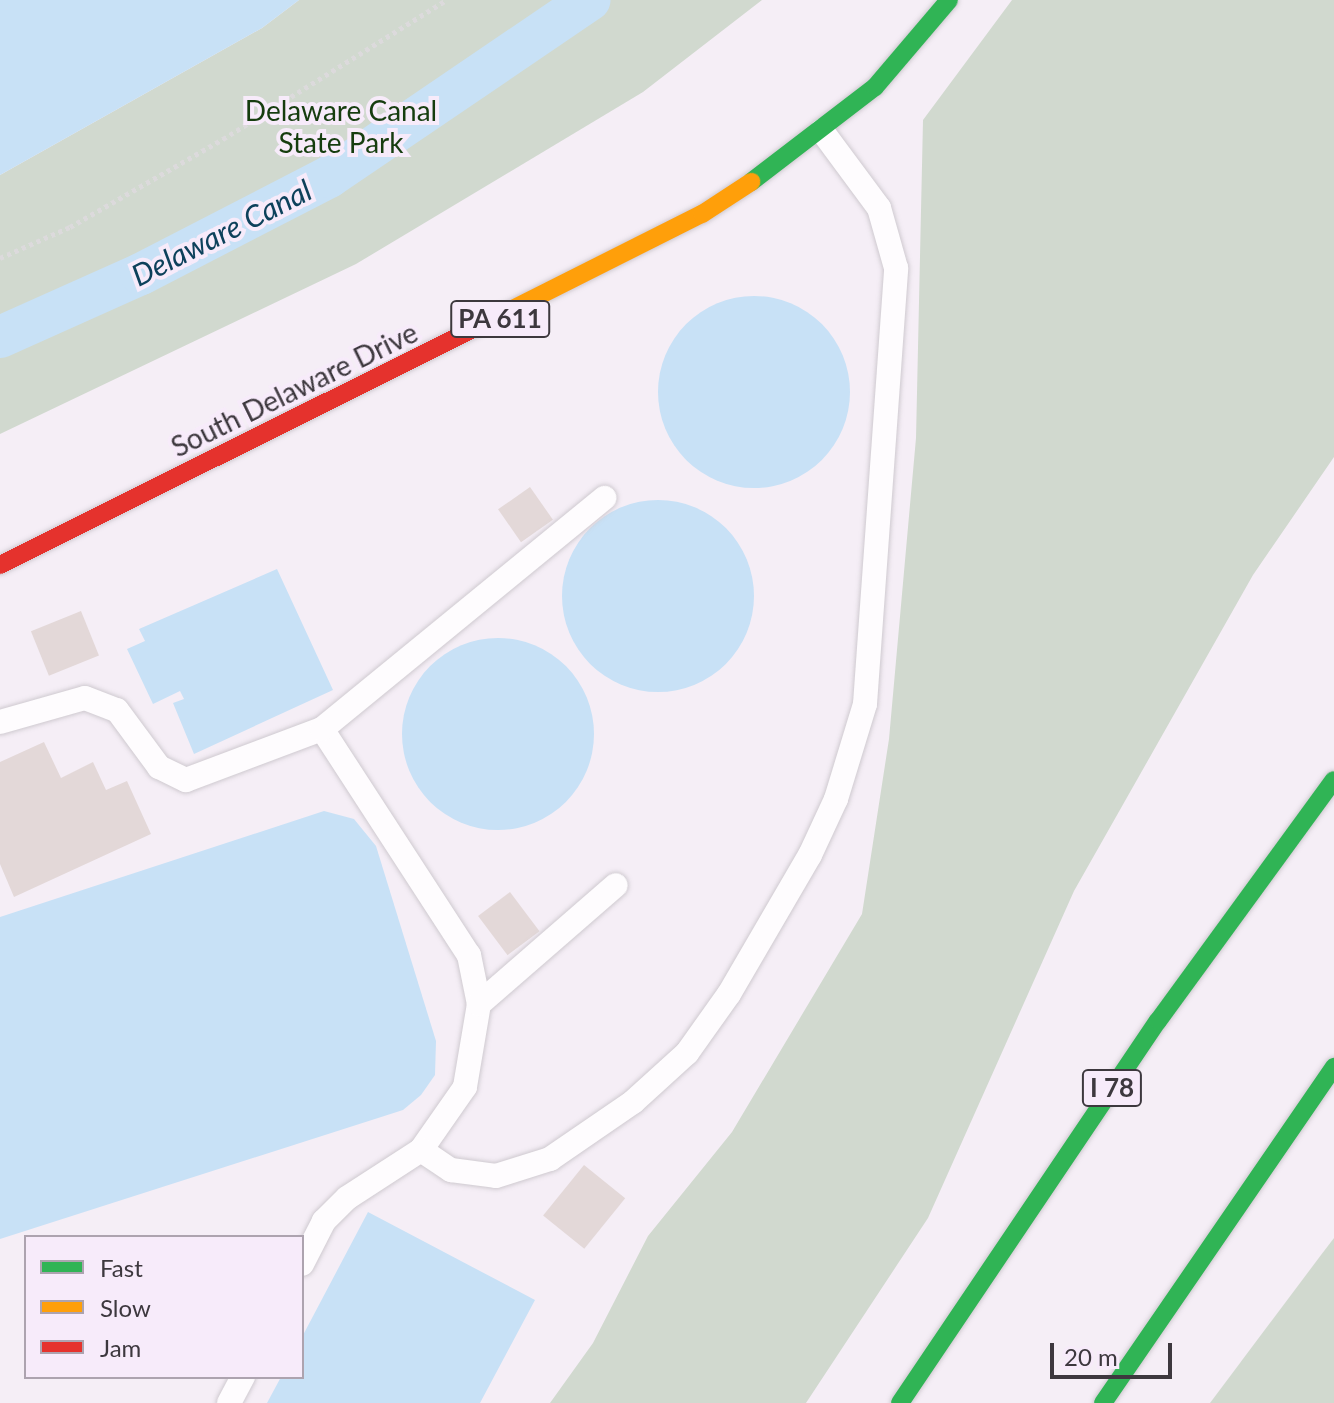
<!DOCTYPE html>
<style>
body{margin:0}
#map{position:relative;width:1334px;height:1403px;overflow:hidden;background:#f5eef6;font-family:Lato,sans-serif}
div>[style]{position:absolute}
.green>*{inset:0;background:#d1d9cf}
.water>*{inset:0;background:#c8e1f6}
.round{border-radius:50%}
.canal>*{height:42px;margin:-21px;padding:0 21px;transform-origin:21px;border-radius:21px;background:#c8e1f6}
.building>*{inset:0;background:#e3d8d8;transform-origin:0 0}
.path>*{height:5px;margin-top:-2.5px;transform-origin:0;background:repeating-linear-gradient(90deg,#dcdadc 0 4px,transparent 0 8px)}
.roads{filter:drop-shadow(0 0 2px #cfcad0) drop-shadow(0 0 2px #cfcad0)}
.lane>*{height:24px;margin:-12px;padding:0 12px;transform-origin:12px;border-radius:12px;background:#fefcfe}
.fast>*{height:18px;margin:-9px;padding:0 9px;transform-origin:9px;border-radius:9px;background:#30b455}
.slow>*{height:18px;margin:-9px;padding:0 9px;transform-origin:9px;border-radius:9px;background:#ff9f0a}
.jam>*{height:18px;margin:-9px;padding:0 9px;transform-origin:9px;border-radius:9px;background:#e5322d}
span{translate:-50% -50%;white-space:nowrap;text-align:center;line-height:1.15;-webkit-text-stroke:8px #f7ebfa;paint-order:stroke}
.shield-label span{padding:2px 6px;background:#f7ebfa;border:2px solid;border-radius:6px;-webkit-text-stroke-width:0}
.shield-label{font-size:26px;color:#3d383e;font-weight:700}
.park-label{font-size:28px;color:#163d0f}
.street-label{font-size:28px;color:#3d383e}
.water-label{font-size:30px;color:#0d415b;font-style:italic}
.legend{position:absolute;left:24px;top:1235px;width:280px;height:144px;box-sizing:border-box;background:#f7ebfa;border:2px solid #ada3af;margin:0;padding:10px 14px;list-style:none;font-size:24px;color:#3d383e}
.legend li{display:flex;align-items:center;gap:16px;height:40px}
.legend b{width:40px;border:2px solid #ada3af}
.scale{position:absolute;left:1050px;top:1343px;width:122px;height:36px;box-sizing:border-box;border:4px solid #3d383e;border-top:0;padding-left:10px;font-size:24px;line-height:28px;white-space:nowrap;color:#3d383e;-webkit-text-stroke:6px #f7ebfa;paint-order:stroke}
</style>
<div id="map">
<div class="green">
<i style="clip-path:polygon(299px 0,762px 0,643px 92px,356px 264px,0 434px,0 175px,262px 28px)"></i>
<i style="clip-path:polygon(1012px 0,1334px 0,1334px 457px,1253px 575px,1074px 891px,928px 1218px,806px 1403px,550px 1403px,593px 1343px,648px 1236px,732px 1132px,862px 914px,889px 739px,916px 438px,923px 120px)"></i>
<i style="clip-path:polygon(1334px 1238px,1334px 1403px,1210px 1403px,1321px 1255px)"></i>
</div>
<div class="water">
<i style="clip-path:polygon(0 0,299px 0,262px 28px,0 175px)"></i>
<i class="round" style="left:658px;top:296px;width:192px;height:192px"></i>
<i class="round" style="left:562px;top:500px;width:192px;height:192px"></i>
<i style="clip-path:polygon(277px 569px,333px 690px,194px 754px,173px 703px,184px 699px,180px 691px,153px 704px,127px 649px,145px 641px,139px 629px)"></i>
<i class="round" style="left:402px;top:638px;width:192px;height:192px"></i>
<i style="clip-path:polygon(324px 811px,354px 819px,376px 846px,436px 1041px,435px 1075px,421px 1095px,403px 1110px,0 1239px,0 917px)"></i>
<i style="clip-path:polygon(368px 1212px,535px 1300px,480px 1403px,267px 1403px,281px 1377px,302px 1377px,302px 1337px)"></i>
</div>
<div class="canal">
<i style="left:0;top:337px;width:154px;rotate:-24.1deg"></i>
<i style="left:141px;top:274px;width:212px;rotate:-27.3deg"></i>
<i style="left:329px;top:177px;width:315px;rotate:-34.2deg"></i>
</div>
<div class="building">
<i style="left:530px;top:487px;width:40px;height:39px;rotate:55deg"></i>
<i style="left:81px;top:611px;width:48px;height:54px;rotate:68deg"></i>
<i style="clip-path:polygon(44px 742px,61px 778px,93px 762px,106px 790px,127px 781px,151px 834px,14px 897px,0 864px,0 762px)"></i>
<i style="left:510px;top:892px;width:49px;height:40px;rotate:53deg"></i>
<i style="left:584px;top:1165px;width:53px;height:65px;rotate:39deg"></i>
</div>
<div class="path">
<i style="left:0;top:258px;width:77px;rotate:-23.9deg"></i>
<i style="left:70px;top:227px;width:177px;rotate:-29.9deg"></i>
<i style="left:223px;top:139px;width:263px;rotate:-31.9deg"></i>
</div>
<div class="roads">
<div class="lane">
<i style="left:0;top:722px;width:88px;rotate:-15.8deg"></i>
<i style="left:85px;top:698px;width:34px;rotate:21deg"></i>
<i style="left:117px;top:710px;width:71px;rotate:53.6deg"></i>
<i style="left:159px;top:767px;width:30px;rotate:26deg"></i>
<i style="left:186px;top:780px;width:145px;rotate:-20.6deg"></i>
<i style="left:322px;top:729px;width:270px;rotate:57deg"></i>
<i style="left:469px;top:955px;width:50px;rotate:78.5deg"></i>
<i style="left:479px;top:1004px;width:84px;rotate:99.6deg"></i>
<i style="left:465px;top:1087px;width:77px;rotate:124.9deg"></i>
<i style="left:421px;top:1150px;width:88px;rotate:147deg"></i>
<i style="left:347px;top:1198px;width:33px;rotate:135deg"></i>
<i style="left:324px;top:1221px;width:48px;rotate:117.1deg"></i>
<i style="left:322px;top:729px;width:365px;rotate:-39.3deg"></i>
<i style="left:479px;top:1004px;width:181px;rotate:-41deg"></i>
<i style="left:421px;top:1150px;width:36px;rotate:34deg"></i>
<i style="left:451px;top:1170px;width:45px;rotate:7.6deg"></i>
<i style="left:496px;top:1176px;width:57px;rotate:-17.5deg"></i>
<i style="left:550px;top:1159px;width:101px;rotate:-34.5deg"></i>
<i style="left:633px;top:1102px;width:73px;rotate:-42.2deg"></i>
<i style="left:687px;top:1053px;width:72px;rotate:-54.6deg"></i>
<i style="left:729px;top:994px;width:161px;rotate:-59.8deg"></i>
<i style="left:810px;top:855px;width:62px;rotate:-65.1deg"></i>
<i style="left:836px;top:799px;width:99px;rotate:-73deg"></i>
<i style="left:865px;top:704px;width:437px;rotate:-85.9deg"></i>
<i style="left:896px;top:268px;width:62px;rotate:-105.8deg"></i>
<i style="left:879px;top:208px;width:96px;rotate:-126.5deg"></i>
<i style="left:229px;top:1403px;width:30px;rotate:-62deg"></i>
</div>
<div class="fast">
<i style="left:751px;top:182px;width:156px;rotate:-37.5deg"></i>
<i style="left:875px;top:87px;width:114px;rotate:-49.6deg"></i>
<i style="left:900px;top:1403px;width:461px;rotate:-56deg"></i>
<i style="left:1158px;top:1021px;width:298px;rotate:-53.9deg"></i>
<i style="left:1103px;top:1403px;width:408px;rotate:-55.5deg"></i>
</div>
<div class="slow">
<i style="left:475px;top:328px;width:254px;rotate:-26.7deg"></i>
<i style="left:702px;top:214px;width:59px;rotate:-33.1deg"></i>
</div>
<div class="jam">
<i style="left:0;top:565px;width:531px;rotate:-26.52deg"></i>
</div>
</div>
<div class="shield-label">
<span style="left:500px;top:319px">PA 611</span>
<span style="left:1112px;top:1088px">I 78</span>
</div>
<div class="park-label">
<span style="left:341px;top:126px">Delaware Canal<br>State Park</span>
</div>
<div class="street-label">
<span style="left:294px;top:389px;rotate:-26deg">South Delaware Drive</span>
</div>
<div class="water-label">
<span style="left:221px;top:232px;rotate:-27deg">Delaware Canal</span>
</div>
<ul class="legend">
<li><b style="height:10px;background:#30b455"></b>Fast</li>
<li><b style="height:10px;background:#ff9f0a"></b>Slow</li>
<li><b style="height:10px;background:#e5322d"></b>Jam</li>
</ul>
<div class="scale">20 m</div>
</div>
